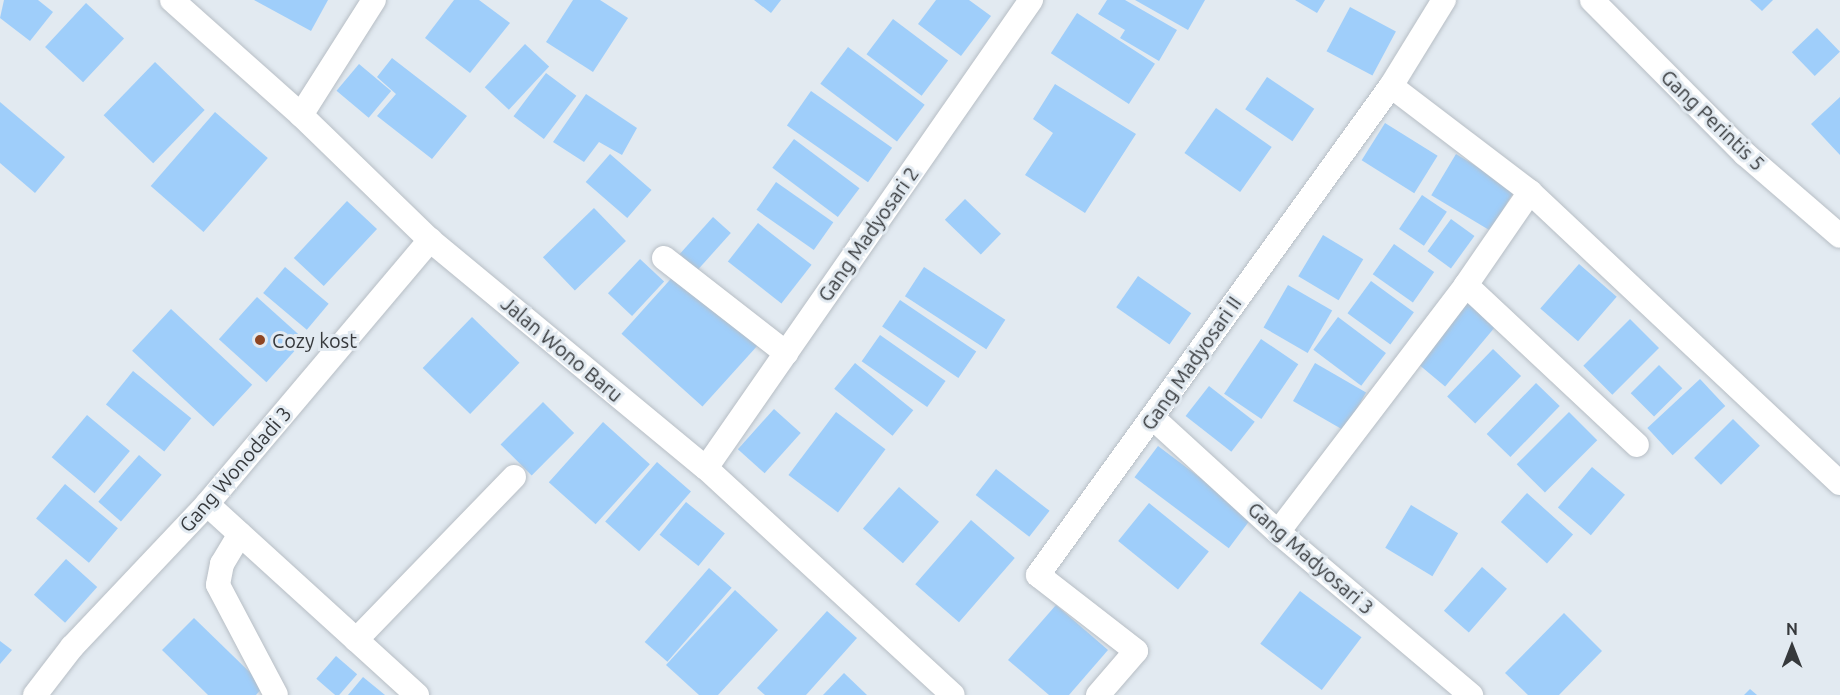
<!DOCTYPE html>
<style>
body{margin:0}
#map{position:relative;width:1840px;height:695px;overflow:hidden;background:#e2eaf1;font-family:Ubuntu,sans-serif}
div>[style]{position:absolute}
.building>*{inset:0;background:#9fcefa;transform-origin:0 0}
.roads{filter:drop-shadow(0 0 2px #b7bec5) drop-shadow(0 0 2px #b7bec5)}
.minor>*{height:24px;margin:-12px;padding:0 12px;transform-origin:12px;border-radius:12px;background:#fff}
.dots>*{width:16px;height:16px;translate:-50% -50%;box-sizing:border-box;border:3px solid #e2eaf1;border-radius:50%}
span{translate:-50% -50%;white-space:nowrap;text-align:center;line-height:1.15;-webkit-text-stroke:6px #e2eaf1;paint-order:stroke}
.street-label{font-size:20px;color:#36393c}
.poi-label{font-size:20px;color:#36393c}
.left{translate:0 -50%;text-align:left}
.north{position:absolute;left:1762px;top:617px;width:60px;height:60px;-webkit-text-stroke:4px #e2eaf1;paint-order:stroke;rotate:0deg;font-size:16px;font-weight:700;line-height:24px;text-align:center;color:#36393c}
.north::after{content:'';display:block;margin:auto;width:21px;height:27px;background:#36393c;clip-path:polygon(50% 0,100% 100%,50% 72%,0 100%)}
</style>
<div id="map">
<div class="building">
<i style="clip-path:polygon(4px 0,38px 0,53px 12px,30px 41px,0 18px)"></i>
<i style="clip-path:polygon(254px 0,328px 0,311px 31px)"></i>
<i style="clip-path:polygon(454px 0,479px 0,510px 23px,470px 73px,425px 38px)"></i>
<i style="clip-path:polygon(573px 0,600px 0,628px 18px,593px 72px,546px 42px)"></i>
<i style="clip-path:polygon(754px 0,781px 0,771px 13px)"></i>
<i style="clip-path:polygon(936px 0,969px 0,991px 16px,961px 56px,918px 24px)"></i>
<i style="clip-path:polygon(1107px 0,1125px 0,1177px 30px,1159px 61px,1120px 38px,1125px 30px,1098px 14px)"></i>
<i style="clip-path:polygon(1135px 0,1205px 0,1188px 30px)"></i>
<i style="clip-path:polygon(1295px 0,1325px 0,1317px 13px)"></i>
<i style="clip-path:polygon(1750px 0,1773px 0,1762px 11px)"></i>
<i style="left:86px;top:3px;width:52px;height:60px;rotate:43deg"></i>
<i style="left:1350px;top:7px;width:52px;height:50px;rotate:28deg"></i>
<i style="left:1077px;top:13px;width:93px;height:48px;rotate:33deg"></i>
<i style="left:893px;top:19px;width:69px;height:44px;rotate:37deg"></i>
<i style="left:1817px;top:28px;width:33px;height:35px;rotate:46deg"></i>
<i style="left:525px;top:44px;width:33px;height:59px;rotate:43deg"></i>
<i style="left:848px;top:47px;width:96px;height:46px;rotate:37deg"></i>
<i style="clip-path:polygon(392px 58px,467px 116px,432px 159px,377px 116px,396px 94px,377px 77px)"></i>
<i style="left:155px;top:62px;width:69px;height:74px;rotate:44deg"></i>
<i style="left:359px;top:64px;width:42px;height:35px;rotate:40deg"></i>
<i style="left:546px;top:73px;width:38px;height:54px;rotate:37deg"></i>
<i style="left:1267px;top:77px;width:57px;height:39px;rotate:34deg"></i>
<i style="clip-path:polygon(1055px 84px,1136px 134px,1085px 213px,1025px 175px,1053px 133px,1033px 119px)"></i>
<i style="left:811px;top:91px;width:99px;height:42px;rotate:35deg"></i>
<i style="clip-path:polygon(586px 94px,637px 128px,622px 155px,599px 142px,584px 162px,553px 142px)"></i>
<i style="clip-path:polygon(1840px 97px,1840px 155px,1811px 124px)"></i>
<i style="clip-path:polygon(0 102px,65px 157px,35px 193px,0 163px)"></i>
<i style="left:1216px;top:108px;width:68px;height:55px;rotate:35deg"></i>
<i style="left:215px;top:112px;width:70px;height:98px;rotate:41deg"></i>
<i style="left:1385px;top:123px;width:62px;height:44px;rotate:32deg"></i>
<i style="left:794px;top:139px;width:82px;height:36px;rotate:37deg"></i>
<i style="left:610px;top:154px;width:55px;height:37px;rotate:41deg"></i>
<i style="left:1456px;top:154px;width:69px;height:48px;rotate:31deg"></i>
<i style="left:776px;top:182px;width:70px;height:34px;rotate:35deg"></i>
<i style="left:1422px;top:195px;width:30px;height:41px;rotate:34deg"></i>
<i style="left:965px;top:199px;width:50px;height:29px;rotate:44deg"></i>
<i style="left:347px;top:201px;width:41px;height:78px;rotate:43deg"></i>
<i style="left:594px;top:208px;width:46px;height:71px;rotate:46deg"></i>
<i style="left:713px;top:217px;width:24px;height:50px;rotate:42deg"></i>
<i style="left:1451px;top:219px;width:29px;height:40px;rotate:36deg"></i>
<i style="left:758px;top:223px;width:68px;height:49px;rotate:38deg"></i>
<i style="left:1323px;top:235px;width:47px;height:48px;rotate:31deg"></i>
<i style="left:1394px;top:244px;width:49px;height:37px;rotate:35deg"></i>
<i style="left:640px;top:259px;width:33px;height:47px;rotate:43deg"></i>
<i style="left:1579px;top:264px;width:50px;height:59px;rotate:41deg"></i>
<i style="left:285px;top:267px;width:57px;height:34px;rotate:40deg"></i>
<i style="left:924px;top:267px;width:97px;height:35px;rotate:33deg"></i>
<i style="left:677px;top:272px;width:109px;height:83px;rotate:42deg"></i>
<i style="left:1138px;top:276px;width:65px;height:38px;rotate:35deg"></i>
<i style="left:1371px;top:281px;width:53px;height:40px;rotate:36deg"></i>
<i style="left:1288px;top:285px;width:51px;height:49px;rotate:30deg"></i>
<i style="left:257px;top:297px;width:64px;height:57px;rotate:42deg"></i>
<i style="left:900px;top:300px;width:92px;height:32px;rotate:34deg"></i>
<i style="left:1466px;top:301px;width:39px;height:79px;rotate:40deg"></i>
<i style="left:171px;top:309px;width:111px;height:57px;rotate:43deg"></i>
<i style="left:472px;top:317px;width:66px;height:71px;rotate:44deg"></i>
<i style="left:1338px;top:317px;width:60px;height:41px;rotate:37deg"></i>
<i style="left:1630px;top:319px;width:41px;height:66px;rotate:45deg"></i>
<i style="left:880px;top:335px;width:80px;height:32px;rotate:35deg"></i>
<i style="left:1261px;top:339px;width:45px;height:66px;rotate:34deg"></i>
<i style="left:1493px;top:349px;width:39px;height:66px;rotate:44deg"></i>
<i style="left:855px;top:363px;width:75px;height:33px;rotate:39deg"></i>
<i style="left:1315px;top:363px;width:59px;height:44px;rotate:30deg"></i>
<i style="left:1659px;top:365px;width:33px;height:40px;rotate:45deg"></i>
<i style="left:133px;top:371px;width:75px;height:43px;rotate:39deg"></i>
<i style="left:1700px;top:379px;width:37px;height:72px;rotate:47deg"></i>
<i style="left:1536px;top:383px;width:33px;height:71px;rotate:44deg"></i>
<i style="left:1209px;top:386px;width:58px;height:38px;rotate:38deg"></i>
<i style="left:543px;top:402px;width:44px;height:60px;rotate:45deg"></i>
<i style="left:774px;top:409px;width:36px;height:54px;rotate:42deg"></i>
<i style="left:836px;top:412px;width:62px;height:79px;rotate:37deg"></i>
<i style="left:1569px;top:412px;width:40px;height:74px;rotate:45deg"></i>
<i style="left:87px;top:415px;width:56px;height:55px;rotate:40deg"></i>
<i style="left:1733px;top:419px;width:38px;height:55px;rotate:45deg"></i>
<i style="left:603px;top:422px;width:63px;height:81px;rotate:42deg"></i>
<i style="left:1158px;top:446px;width:118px;height:39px;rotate:37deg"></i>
<i style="left:139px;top:455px;width:30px;height:62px;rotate:41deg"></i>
<i style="left:657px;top:462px;width:45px;height:79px;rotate:41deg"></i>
<i style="left:1592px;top:467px;width:43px;height:53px;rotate:40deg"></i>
<i style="left:996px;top:469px;width:68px;height:33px;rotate:38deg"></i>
<i style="left:65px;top:484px;width:69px;height:45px;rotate:40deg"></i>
<i style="left:899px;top:487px;width:53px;height:55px;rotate:41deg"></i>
<i style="left:1527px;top:493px;width:62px;height:39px;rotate:42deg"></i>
<i style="left:686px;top:502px;width:50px;height:42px;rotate:39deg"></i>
<i style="left:1149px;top:503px;width:77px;height:49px;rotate:39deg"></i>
<i style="left:1411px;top:505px;width:55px;height:50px;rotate:31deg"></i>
<i style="left:971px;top:520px;width:58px;height:85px;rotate:41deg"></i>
<i style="left:66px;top:559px;width:42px;height:48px;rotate:42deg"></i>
<i style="left:1482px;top:567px;width:33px;height:58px;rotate:41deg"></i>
<i style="left:709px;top:568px;width:30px;height:98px;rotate:41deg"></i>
<i style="clip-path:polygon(735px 590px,778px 630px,718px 695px,699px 695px,666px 665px)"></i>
<i style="left:1300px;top:591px;width:77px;height:66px;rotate:37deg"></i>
<i style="clip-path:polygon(1056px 605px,1108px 650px,1069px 695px,1049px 695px,1008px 660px)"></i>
<i style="clip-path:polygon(827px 611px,857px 638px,806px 695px,765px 695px,757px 688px)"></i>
<i style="clip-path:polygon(1564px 613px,1602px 651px,1559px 695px,1528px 695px,1505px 673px)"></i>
<i style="clip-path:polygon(194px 618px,264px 686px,256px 695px,208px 695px,162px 650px)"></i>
<i style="clip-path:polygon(0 641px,12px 650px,0 664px)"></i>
<i style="left:336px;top:656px;width:28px;height:30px;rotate:41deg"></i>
<i style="clip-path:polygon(844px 673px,867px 695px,823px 695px)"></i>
<i style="clip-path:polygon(363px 677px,385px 695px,348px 695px)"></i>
<i style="clip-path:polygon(1750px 689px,1757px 695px,1744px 695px)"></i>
</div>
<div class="roads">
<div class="minor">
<i style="left:172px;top:0;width:173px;rotate:41.7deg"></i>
<i style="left:301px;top:115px;width:180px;rotate:44.1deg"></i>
<i style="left:430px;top:240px;width:358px;rotate:39.6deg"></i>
<i style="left:706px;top:468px;width:335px;rotate:42.6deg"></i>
<i style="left:1592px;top:0;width:217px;rotate:45.2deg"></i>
<i style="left:1745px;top:154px;width:125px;rotate:40.8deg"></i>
<i style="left:1391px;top:86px;width:175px;rotate:37.3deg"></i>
<i style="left:1530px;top:192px;width:425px;rotate:43.2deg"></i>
<i style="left:301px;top:115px;width:136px;rotate:-57.6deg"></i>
<i style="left:664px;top:258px;width:155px;rotate:37.9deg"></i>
<i style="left:1466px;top:285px;width:234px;rotate:43.1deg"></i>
<i style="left:1153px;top:418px;width:169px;rotate:42.4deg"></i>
<i style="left:1278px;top:532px;width:253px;rotate:40.2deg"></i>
<i style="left:706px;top:468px;width:570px;rotate:-55.22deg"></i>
<i style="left:207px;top:504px;width:284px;rotate:42.3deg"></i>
<i style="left:1278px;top:532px;width:310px;rotate:-52.7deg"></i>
<i style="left:1466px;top:285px;width:113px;rotate:-55.5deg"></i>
<i style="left:240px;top:534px;width:35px;rotate:121deg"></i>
<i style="left:222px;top:564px;width:21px;rotate:101deg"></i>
<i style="left:218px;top:585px;width:124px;rotate:62.2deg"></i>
<i style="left:356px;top:640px;width:227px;rotate:-45.9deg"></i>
<i style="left:35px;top:695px;width:61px;rotate:-52.4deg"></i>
<i style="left:72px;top:647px;width:197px;rotate:-46.6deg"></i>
<i style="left:207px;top:504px;width:346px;rotate:-49.8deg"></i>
<i style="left:1098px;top:695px;width:58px;rotate:-49.2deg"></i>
<i style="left:1136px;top:651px;width:124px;rotate:-142.2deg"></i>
<i style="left:1038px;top:575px;width:603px;rotate:-54.18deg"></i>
<i style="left:1391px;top:86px;width:101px;rotate:-58.4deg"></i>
</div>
</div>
<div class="dots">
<i style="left:260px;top:340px;background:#8e4624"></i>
</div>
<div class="street-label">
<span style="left:1713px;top:120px;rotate:44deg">Gang Perintis 5</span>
<span style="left:868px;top:234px;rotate:-55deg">Gang Madyosari 2</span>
<span style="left:562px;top:349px;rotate:40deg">Jalan Wono Baru</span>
<span style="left:1191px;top:363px;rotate:-55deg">Gang Madyosari II</span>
<span style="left:235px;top:469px;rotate:-49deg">Gang Wonodadi 3</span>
<span style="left:1311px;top:558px;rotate:41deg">Gang Madyosari 3</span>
</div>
<div class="poi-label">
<span class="left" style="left:272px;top:340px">Cozy kost</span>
</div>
<div class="north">N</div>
</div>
